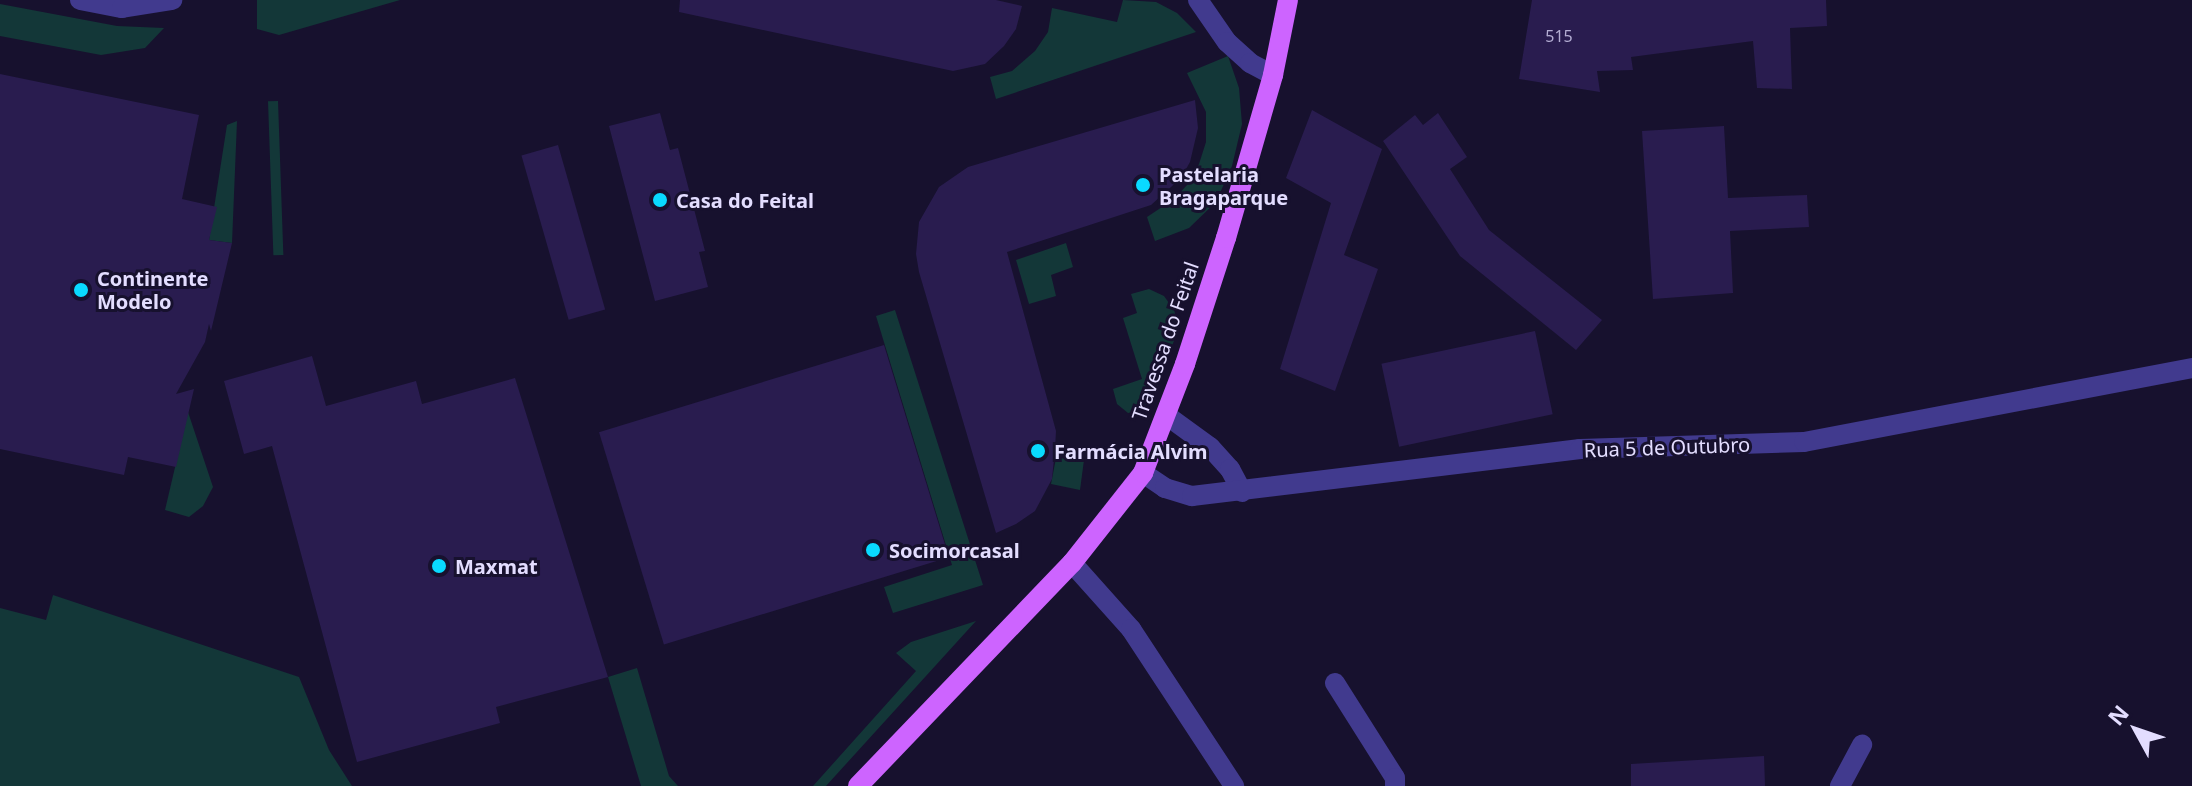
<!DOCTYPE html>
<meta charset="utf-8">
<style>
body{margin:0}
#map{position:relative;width:2192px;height:786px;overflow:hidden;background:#17112e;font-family:"Noto Sans",sans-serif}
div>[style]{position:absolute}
.green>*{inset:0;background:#133738;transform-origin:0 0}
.building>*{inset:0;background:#291c4f;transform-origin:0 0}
.minor>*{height:20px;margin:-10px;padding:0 10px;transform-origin:10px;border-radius:10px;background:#413a8e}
.major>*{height:20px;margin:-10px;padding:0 10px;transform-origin:10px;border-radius:10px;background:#cd64ff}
.dots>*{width:22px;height:22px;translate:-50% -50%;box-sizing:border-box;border:4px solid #17112e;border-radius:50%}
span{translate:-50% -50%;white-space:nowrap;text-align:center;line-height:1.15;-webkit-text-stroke:6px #17112e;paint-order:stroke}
.number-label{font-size:16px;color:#b4add3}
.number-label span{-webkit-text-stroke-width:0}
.poi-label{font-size:20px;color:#e3ddff;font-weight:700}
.left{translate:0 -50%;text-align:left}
.street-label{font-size:20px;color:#e3ddff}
.north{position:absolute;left:2096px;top:690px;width:80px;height:80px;-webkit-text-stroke:6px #17112e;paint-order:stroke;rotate:310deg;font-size:22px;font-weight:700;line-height:32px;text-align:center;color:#e3ddff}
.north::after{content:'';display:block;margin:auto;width:28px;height:36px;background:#e3ddff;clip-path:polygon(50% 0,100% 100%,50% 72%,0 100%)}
</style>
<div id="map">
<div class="green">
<i style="clip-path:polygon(257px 0,400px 0,279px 35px,257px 29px)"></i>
<i style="clip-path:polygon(1123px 0,1156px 2px,1177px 13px,1196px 32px,996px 99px,990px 77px,1012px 71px,1035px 51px,1048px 32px,1052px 8px,1117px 22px)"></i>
<i style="clip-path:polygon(0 4px,117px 26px,164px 28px,145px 48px,101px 55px,0 36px)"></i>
<i style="clip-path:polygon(1228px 56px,1239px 88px,1242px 124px,1232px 166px,1216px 202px,1189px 228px,1155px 241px,1147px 217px,1174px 199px,1188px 184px,1199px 164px,1206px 142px,1206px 112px,1187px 73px)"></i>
<i style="left:278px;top:101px;width:154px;height:10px;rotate:88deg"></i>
<i style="clip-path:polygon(237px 121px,232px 243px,209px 240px,227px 125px)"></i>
<i style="clip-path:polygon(1066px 243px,1073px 267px,1051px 275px,1056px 296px,1029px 304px,1016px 260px)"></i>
<i style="clip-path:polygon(1149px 289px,1164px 296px,1174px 310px,1179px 327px,1153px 398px,1144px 410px,1128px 413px,1117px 404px,1113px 389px,1142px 379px,1123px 318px,1137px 313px,1131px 294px)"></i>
<i style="clip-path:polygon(895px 310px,983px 585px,893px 613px,884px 587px,952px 565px,876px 316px)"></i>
<i style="clip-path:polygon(188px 412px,213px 487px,203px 506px,189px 517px,165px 510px)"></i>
<i style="clip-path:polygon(1056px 458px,1084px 460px,1080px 490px,1051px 484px)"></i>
<i style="clip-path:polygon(53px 595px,299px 677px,329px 750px,352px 786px,0 786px,0 608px,46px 620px)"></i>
<i style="clip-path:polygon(976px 621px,826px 786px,813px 786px,916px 671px,896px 653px,911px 642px)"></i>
<i style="clip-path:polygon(637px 668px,669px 776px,678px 786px,641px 786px,608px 677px)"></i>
</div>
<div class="building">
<i style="clip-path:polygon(680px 0,996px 0,1022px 6px,1016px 29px,1004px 46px,985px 64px,953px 71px,679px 12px)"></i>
<i style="clip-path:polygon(1532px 0,1826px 0,1827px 26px,1790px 28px,1792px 89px,1757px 88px,1753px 41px,1631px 57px,1633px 70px,1597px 71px,1600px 92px,1519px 79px)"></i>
<i style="clip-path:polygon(0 74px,199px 115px,182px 199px,217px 207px,209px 240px,232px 243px,211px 331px,209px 324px,205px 342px,176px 394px,194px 389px,176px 467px,128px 457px,124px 475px,0 449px)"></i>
<i style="clip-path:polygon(1195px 100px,1198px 128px,1190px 162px,1181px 178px,1151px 205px,1007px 252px,1056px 431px,1055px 449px,1052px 479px,1035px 511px,1016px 524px,996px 533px,919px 272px,916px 254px,919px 222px,939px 187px,968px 167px)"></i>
<i style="clip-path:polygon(1312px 110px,1382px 149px,1344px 255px,1378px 269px,1335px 391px,1280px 369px,1331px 203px,1286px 178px)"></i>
<i style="clip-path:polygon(660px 113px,670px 150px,678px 148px,705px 251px,699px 252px,708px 287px,655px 301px,609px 126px)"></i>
<i style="clip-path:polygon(1438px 113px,1467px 157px,1450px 169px,1489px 230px,1602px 320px,1576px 350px,1460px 256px,1383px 141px,1415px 115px,1423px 125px)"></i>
<i style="clip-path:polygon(1724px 126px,1728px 198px,1807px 195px,1809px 227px,1730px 231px,1733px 293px,1653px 299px,1642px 131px)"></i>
<i style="left:558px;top:145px;width:171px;height:38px;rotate:74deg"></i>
<i style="left:1535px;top:331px;width:85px;height:157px;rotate:78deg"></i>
<i style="left:884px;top:345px;width:222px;height:298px;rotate:73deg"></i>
<i style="clip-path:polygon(312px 356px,326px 406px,416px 381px,422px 404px,515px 378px,608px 677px,496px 707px,500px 723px,357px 762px,272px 446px,244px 454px,224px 381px)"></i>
<i style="clip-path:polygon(1764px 756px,1765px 786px,1631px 786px,1631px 764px)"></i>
</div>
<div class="minor">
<i style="left:80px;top:0;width:43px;rotate:10.8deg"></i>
<i style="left:122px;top:8px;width:51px;rotate:-9.1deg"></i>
<i style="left:1198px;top:0;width:51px;rotate:55.4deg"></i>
<i style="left:1227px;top:42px;width:31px;rotate:42deg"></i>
<i style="left:1250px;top:63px;width:26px;rotate:28deg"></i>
<i style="left:1166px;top:415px;width:54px;rotate:36deg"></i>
<i style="left:1210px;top:447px;width:30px;rotate:48deg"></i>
<i style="left:1230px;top:469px;width:26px;rotate:62deg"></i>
<i style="left:1143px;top:473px;width:27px;rotate:34deg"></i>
<i style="left:1165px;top:488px;width:28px;rotate:17deg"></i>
<i style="left:1192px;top:496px;width:391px;rotate:-6.9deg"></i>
<i style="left:1580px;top:449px;width:224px;rotate:-1.8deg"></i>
<i style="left:1804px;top:442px;width:395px;rotate:-10.8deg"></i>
<i style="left:1072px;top:563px;width:89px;rotate:48.2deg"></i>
<i style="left:1131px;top:629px;width:188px;rotate:56.7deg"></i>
<i style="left:1335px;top:683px;width:112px;rotate:57.7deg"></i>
<i style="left:1395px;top:778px;width:8px;rotate:90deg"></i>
<i style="left:1840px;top:786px;width:47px;rotate:-61.8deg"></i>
</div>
<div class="major">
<i style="left:858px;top:786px;width:309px;rotate:-46.2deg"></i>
<i style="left:1072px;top:563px;width:115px;rotate:-51.7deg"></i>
<i style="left:1143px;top:473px;width:117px;rotate:-68.9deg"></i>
<i style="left:1185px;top:364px;width:133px;rotate:-72deg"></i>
<i style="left:1226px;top:238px;width:170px;rotate:-73.9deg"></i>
<i style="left:1273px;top:75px;width:76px;rotate:-78.7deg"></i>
</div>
<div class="dots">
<i style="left:1143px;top:185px;background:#09daff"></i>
<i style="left:660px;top:200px;background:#09daff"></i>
<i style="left:81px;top:290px;background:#09daff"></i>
<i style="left:1038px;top:451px;background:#09daff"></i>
<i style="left:873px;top:550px;background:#09daff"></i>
<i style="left:439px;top:566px;background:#09daff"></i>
</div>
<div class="number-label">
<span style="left:1559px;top:36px">515</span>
</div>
<div class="poi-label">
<span class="left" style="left:1159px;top:186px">Pastelaria<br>Bragaparque</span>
<span class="left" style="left:676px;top:200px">Casa do Feital</span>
<span class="left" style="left:97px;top:290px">Continente<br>Modelo</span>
<span class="left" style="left:1054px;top:451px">Farmácia Alvim</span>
<span class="left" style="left:889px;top:550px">Socimorcasal</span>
<span class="left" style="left:455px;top:566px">Maxmat</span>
</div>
<div class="street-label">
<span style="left:1165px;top:341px;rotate:-71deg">Travessa do Feital</span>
<span style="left:1667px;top:447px;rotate:-2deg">Rua 5 de Outubro</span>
</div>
<div class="north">N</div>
</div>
